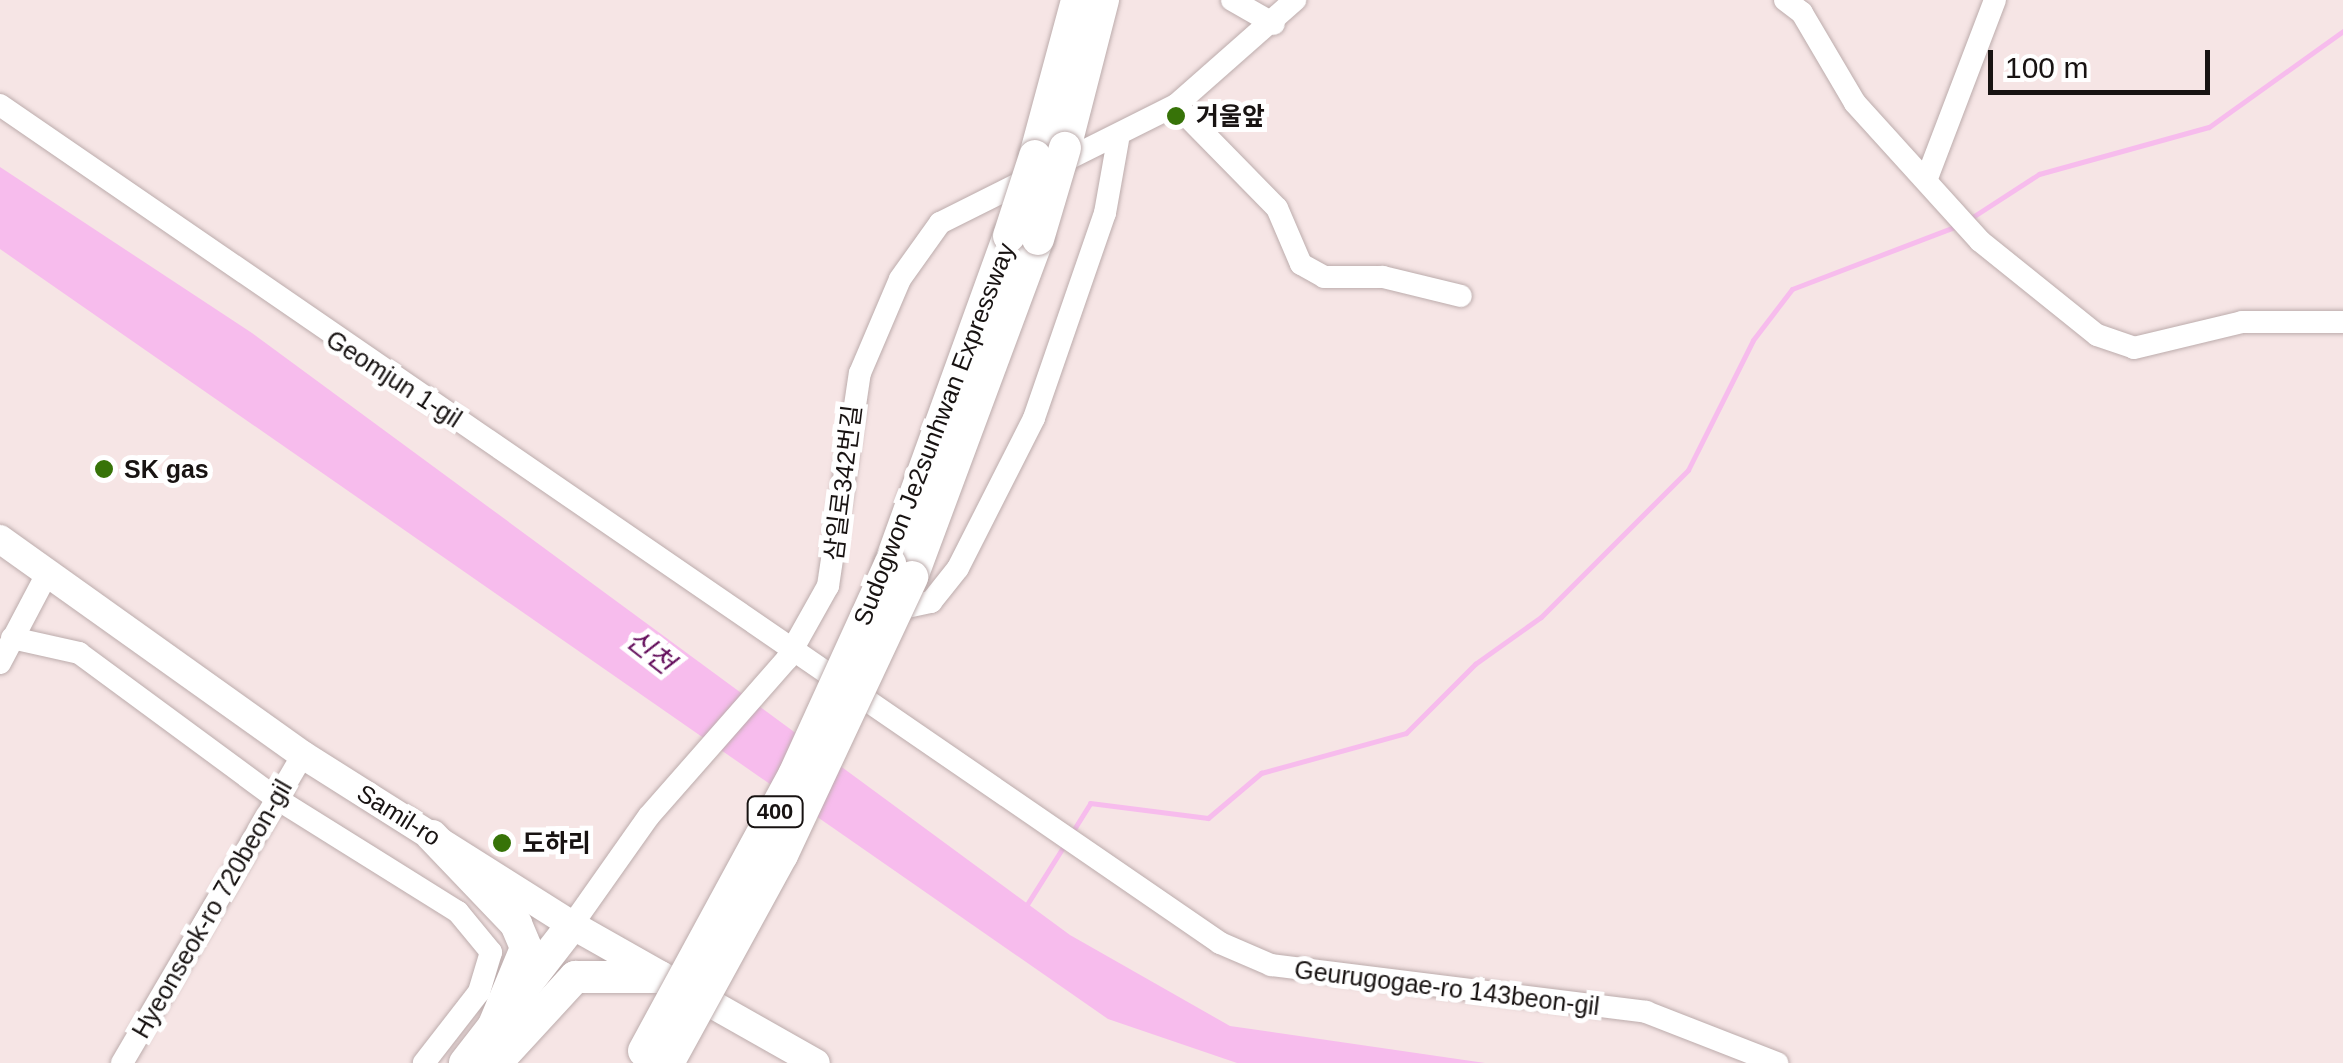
<!DOCTYPE html>
<meta charset="utf-8">
<style>
body{margin:0}
#map{position:relative;width:2343px;height:1063px;overflow:hidden;background:#f6e5e5;font-family:Helvetica,"Noto Sans KR",sans-serif}
div>[style]{position:absolute}
.water>*{inset:0;background:#f7bced}
.stream>*{height:5px;margin:-2.5px;padding:0 2.5px;transform-origin:2.5px;border-radius:2.5px;background:#f7bced}
.roads{filter:drop-shadow(0 0 2px #bcacac) drop-shadow(0 0 2px #bcacac)}
.minor>*{height:22px;margin:-11px;padding:0 11px;transform-origin:11px;border-radius:11px;background:#fff}
.major>*{height:28px;margin:-14px;padding:0 14px;transform-origin:14px;border-radius:14px;background:#fff}
.highway>*{height:32px;margin:-16px;padding:0 16px;transform-origin:16px;border-radius:16px;background:#fff}
.bridges{filter:drop-shadow(0 0 2px #bcacac) drop-shadow(0 0 2px #bcacac)}
.highway-bridge>*{height:32px;margin:-16px;padding:0 16px;transform-origin:16px;border-radius:16px;background:#fff}
.dots>*{width:28px;height:28px;translate:-50% -50%;box-sizing:border-box;border:5px solid #fff;border-radius:50%}
span{translate:-50% -50%;white-space:nowrap;text-align:center;line-height:1.15;-webkit-text-stroke:10px #fff;paint-order:stroke}
.shield-label span{padding:2px 8px;background:#fff;border:2px solid;border-radius:8px;-webkit-text-stroke-width:0}
.shield-label{font-size:22px;color:#181312;font-weight:700}
.poi-label{font-size:25px;color:#181312;font-weight:700}
.left{translate:0 -50%;text-align:left}
.street-label{font-size:25px;color:#181312}
.water-label{font-size:28px;color:#630d5b;font-style:italic}
.scale{position:absolute;left:1988px;top:50px;width:222px;height:45px;box-sizing:border-box;border:5px solid #181312;border-top:0;padding-left:12px;font-size:30px;line-height:35px;white-space:nowrap;color:#181312;-webkit-text-stroke:8px #fff;paint-order:stroke}
</style>
<div id="map">
<div class="water">
<i style="clip-path:polygon(0 167px,252px 333px,1070px 935px,1230px 1026px,1485px 1063px,1237px 1063px,1108px 1019px,0 249px)"></i>
</div>
<div class="stream">
<i style="left:1971px;top:218px;width:81px;rotate:-32.9deg"></i>
<i style="left:2039px;top:174px;width:176px;rotate:-15.5deg"></i>
<i style="left:2209px;top:127px;width:165px;rotate:-35.6deg"></i>
<i style="left:1071px;top:834px;width:36px;rotate:-58deg"></i>
<i style="left:1090px;top:803px;width:119px;rotate:7.2deg"></i>
<i style="left:1208px;top:818px;width:70px;rotate:-40.3deg"></i>
<i style="left:1261px;top:773px;width:150px;rotate:-15.4deg"></i>
<i style="left:1406px;top:733px;width:98px;rotate:-45deg"></i>
<i style="left:1475px;top:664px;width:81px;rotate:-35.5deg"></i>
<i style="left:1541px;top:617px;width:208px;rotate:-45deg"></i>
<i style="left:1688px;top:470px;width:145px;rotate:-63.4deg"></i>
<i style="left:1753px;top:340px;width:64px;rotate:-52.6deg"></i>
<i style="left:1792px;top:289px;width:177px;rotate:-20.9deg"></i>
<i style="left:1026px;top:906px;width:73px;rotate:-57.8deg"></i>
</div>
<div class="roads">
<div class="minor">
<i style="left:1232px;top:0;width:48px;rotate:29.7deg"></i>
<i style="left:1785px;top:0;width:21px;rotate:37deg"></i>
<i style="left:1802px;top:13px;width:104px;rotate:59.5deg"></i>
<i style="left:1855px;top:103px;width:186px;rotate:47.8deg"></i>
<i style="left:1980px;top:241px;width:150px;rotate:38.8deg"></i>
<i style="left:2097px;top:335px;width:39px;rotate:19deg"></i>
<i style="left:2134px;top:348px;width:111px;rotate:-13.5deg"></i>
<i style="left:2242px;top:322px;width:101px"></i>
<i style="left:0;top:105px;width:1480px;rotate:34.48deg"></i>
<i style="left:1220px;top:943px;width:56px;rotate:23.3deg"></i>
<i style="left:1271px;top:965px;width:378px;rotate:7.1deg"></i>
<i style="left:1646px;top:1012px;width:141px;rotate:21.3deg"></i>
<i style="left:1176px;top:105px;width:144px;rotate:45.6deg"></i>
<i style="left:1277px;top:208px;width:61px;rotate:66.8deg"></i>
<i style="left:1301px;top:264px;width:26px;rotate:29deg"></i>
<i style="left:1324px;top:277px;width:59px"></i>
<i style="left:1383px;top:277px;width:80px;rotate:13.7deg"></i>
<i style="left:1927px;top:178px;width:191px;rotate:-69.1deg"></i>
<i style="left:907px;top:607px;width:25px;rotate:-12deg"></i>
<i style="left:931px;top:602px;width:43px;rotate:-51.5deg"></i>
<i style="left:958px;top:568px;width:168px;rotate:-63.1deg"></i>
<i style="left:1034px;top:418px;width:217px;rotate:-70.9deg"></i>
<i style="left:1105px;top:213px;width:74px;rotate:-79.9deg"></i>
<i style="left:12px;top:638px;width:69px;rotate:12.6deg"></i>
<i style="left:79px;top:653px;width:242px;rotate:36.4deg"></i>
<i style="left:274px;top:797px;width:217px;rotate:32deg"></i>
<i style="left:458px;top:912px;width:52px;rotate:50.5deg"></i>
<i style="left:491px;top:952px;width:42px;rotate:106.7deg"></i>
<i style="left:479px;top:992px;width:90px;rotate:127.8deg"></i>
<i style="left:0;top:663px;width:101px;rotate:-62.2deg"></i>
<i style="left:572px;top:925px;width:133px;rotate:-54.8deg"></i>
<i style="left:649px;top:816px;width:209px;rotate:-48.7deg"></i>
<i style="left:787px;top:659px;width:84px;rotate:-60.7deg"></i>
<i style="left:828px;top:586px;width:215px;rotate:-81.5deg"></i>
<i style="left:860px;top:373px;width:102px;rotate:-66.9deg"></i>
<i style="left:900px;top:279px;width:69px;rotate:-54.5deg"></i>
<i style="left:940px;top:223px;width:264px;rotate:-26.6deg"></i>
<i style="left:1176px;top:105px;width:159px;rotate:-41.4deg"></i>
<i style="left:122px;top:1063px;width:357px;rotate:-59.6deg"></i>
</div>
<div class="major">
<i style="left:0;top:539px;width:372px;rotate:35.5deg"></i>
<i style="left:303px;top:755px;width:318px;rotate:32.3deg"></i>
<i style="left:572px;top:925px;width:280px;rotate:29.5deg"></i>
</div>
<div class="highway">
<i style="left:1065px;top:148px;width:153px;rotate:-75.6deg"></i>
<i style="left:1035px;top:156px;width:162px;rotate:-74.9deg"></i>
<i style="left:890px;top:564px;width:349px;rotate:-70.1deg"></i>
<i style="left:912px;top:577px;width:361px;rotate:-69.6deg"></i>
<i style="left:432px;top:836px;width:122px;rotate:46.3deg"></i>
<i style="left:516px;top:924px;width:26px;rotate:67deg"></i>
<i style="left:526px;top:948px;width:89px;rotate:112.5deg"></i>
<i style="left:465px;top:1063px;width:175px;rotate:-52.2deg"></i>
<i style="left:496px;top:1063px;width:117px;rotate:-47.4deg"></i>
<i style="left:575px;top:977px;width:85px"></i>
</div>
</div>
<div class="bridges">
<div class="highway-bridge">
<i style="left:1009px;top:236px;width:84px;rotate:-72deg"></i>
<i style="left:1038px;top:239px;width:95px;rotate:-73.5deg"></i>
<i style="left:644px;top:1051px;width:314px;rotate:-61.5deg"></i>
<i style="left:794px;top:775px;width:232px;rotate:-65.5deg"></i>
<i style="left:668px;top:1063px;width:237px;rotate:-61.3deg"></i>
<i style="left:782px;top:855px;width:307px;rotate:-64.9deg"></i>
</div>
</div>
<div class="dots">
<i style="left:1176px;top:116px;background:#377308"></i>
<i style="left:104px;top:469px;background:#377308"></i>
<i style="left:502px;top:843px;background:#377308"></i>
</div>
<div class="shield-label">
<span style="left:775px;top:812px">400</span>
</div>
<div class="poi-label">
<span class="left" style="left:1196px;top:116px">거울앞</span>
<span class="left" style="left:124px;top:469px">SK gas</span>
<span class="left" style="left:522px;top:843px">도하리</span>
</div>
<div class="street-label">
<span style="left:394px;top:379px;rotate:33deg">Geomjun 1-gil</span>
<span style="left:934px;top:434px;rotate:-69deg">Sudogwon Je2sunhwan Expressway</span>
<span style="left:843px;top:483px;rotate:-83deg">삼일로342번길</span>
<span style="left:399px;top:815px;rotate:32deg">Samil-ro</span>
<span style="left:212px;top:909px;rotate:-60deg">Hyeonseok-ro 720beon-gil</span>
<span style="left:1447px;top:988px;rotate:7deg">Geurugogae-ro 143beon-gil</span>
</div>
<div class="water-label">
<span style="left:650px;top:652px;rotate:38deg">신천</span>
</div>
<div class="scale">100 m</div>
</div>
